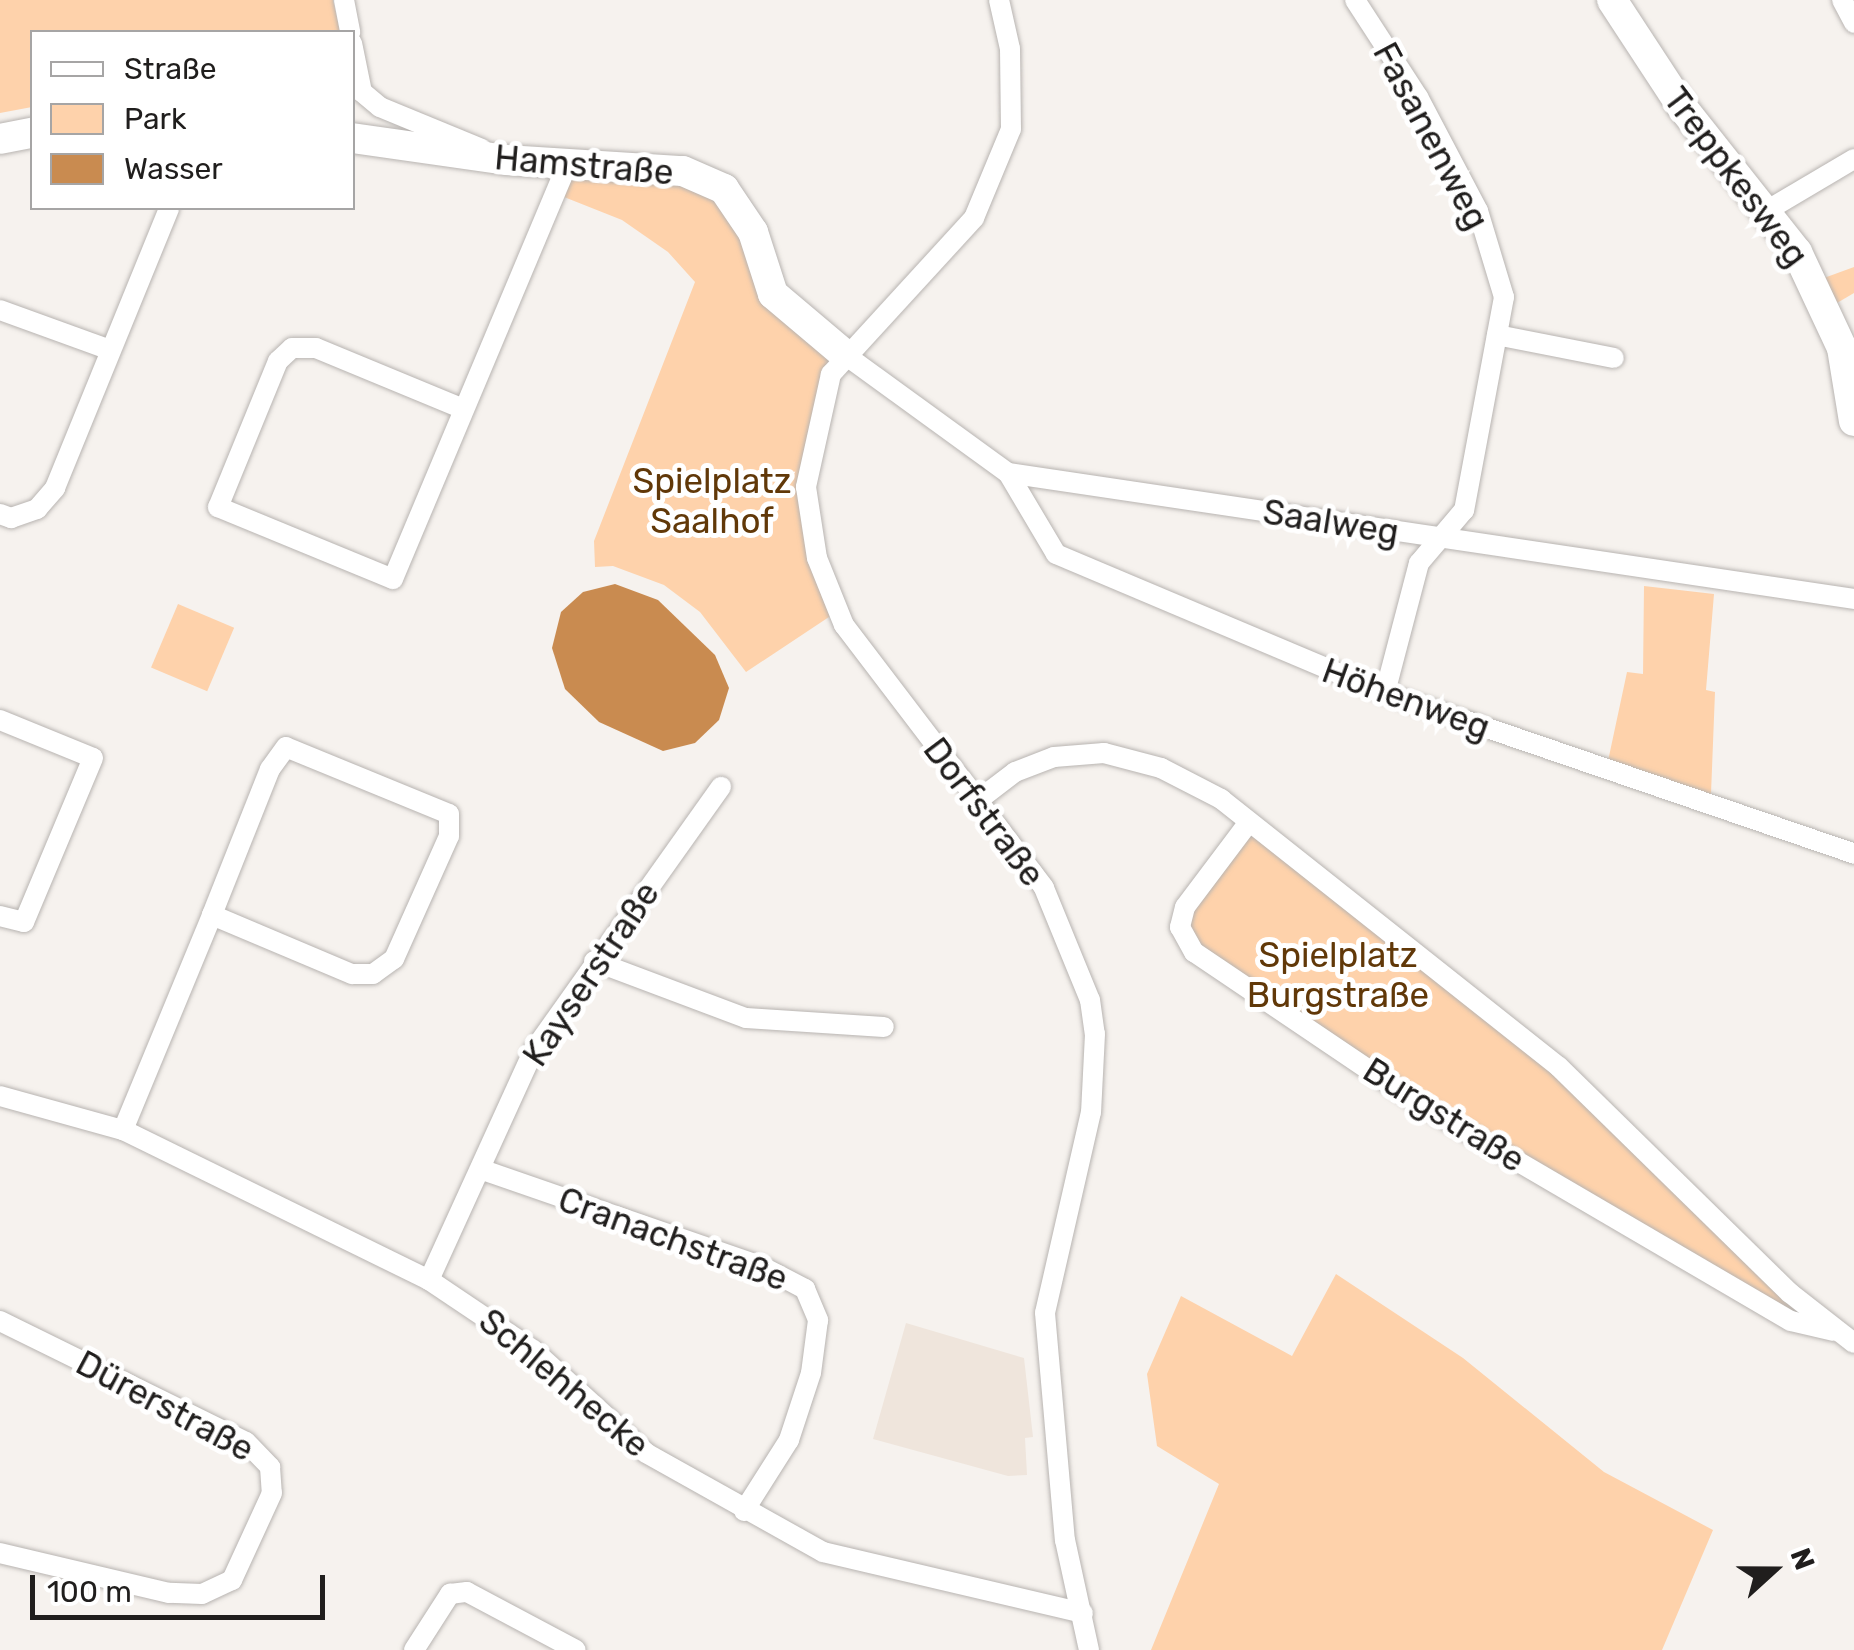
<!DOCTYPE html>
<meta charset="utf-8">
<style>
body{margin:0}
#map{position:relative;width:1854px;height:1650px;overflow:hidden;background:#f6f2ee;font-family:Rubik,sans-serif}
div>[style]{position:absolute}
.built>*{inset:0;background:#efe5dc}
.green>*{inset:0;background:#fed2ab;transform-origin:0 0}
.water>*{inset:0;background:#c98b50}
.roads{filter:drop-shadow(0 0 2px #b8b4b1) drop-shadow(0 0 2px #b8b4b1)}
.street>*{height:20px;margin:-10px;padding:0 10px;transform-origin:10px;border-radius:10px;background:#fff}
.secondary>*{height:30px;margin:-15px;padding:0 15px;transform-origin:15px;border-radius:15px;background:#fff}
span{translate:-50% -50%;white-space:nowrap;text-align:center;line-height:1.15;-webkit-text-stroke:10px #fff;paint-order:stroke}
.street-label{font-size:35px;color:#201e1d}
.park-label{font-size:35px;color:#613808}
.legend{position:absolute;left:30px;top:30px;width:325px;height:180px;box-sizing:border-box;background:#fff;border:2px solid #a6a5a5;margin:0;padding:12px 18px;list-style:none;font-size:30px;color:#201e1d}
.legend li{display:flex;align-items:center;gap:20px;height:50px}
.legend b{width:50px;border:2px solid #a6a5a5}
.north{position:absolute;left:1724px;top:1520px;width:100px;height:100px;-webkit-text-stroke:8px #fff;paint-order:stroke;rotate:69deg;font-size:28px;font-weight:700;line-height:40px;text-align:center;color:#201e1d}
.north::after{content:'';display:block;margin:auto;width:35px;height:45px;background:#201e1d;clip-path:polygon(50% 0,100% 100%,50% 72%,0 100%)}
.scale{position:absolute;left:30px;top:1575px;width:295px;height:45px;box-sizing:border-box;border:5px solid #201e1d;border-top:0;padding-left:12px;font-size:30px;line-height:35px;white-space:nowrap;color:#201e1d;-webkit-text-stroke:8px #fff;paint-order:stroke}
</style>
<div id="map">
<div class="built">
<i style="clip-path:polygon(906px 1323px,1024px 1358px,1033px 1437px,1025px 1438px,1027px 1475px,1008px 1476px,873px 1439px)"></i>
</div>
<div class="green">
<i style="clip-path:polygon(0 0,333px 0,340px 32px,32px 32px,32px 107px,0 113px)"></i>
<i style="clip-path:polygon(567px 165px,724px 189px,773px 294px,844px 354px,806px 487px,838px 611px,746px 672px,700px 612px,664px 585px,613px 566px,595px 567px,594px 541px,695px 282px,668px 252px,622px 220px,559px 195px)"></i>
<i style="clip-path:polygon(1854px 267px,1854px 293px,1825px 310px,1813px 282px)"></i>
<i style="clip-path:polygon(1644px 586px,1714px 594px,1706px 690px,1715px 692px,1711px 794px,1608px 761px,1627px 672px,1643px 674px)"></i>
<i style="left:178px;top:604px;width:61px;height:69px;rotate:23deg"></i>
<i style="clip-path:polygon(1249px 822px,1559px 1067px,1841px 1333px,1791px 1321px,1593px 1204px,1194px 952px,1185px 907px)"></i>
<i style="clip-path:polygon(1336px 1274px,1463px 1358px,1604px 1472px,1713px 1530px,1662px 1650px,1151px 1650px,1219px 1484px,1157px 1446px,1147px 1374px,1181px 1296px,1292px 1356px)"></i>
</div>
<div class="water">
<i style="clip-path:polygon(615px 584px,658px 600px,715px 655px,729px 688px,719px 720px,695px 743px,663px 751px,599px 722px,565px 689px,552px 648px,561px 612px,583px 592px)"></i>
</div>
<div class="roads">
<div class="street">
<i style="left:344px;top:0;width:33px;rotate:79deg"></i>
<i style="left:999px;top:0;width:50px;rotate:77.3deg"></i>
<i style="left:1010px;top:49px;width:80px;rotate:89.3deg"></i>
<i style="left:1011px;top:129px;width:96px;rotate:112.6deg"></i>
<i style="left:974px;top:218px;width:212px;rotate:132.5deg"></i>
<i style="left:831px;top:374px;width:116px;rotate:102.5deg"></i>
<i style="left:806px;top:487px;width:72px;rotate:81.2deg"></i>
<i style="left:817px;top:558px;width:72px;rotate:68.1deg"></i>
<i style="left:844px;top:625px;width:330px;rotate:52.7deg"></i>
<i style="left:1044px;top:888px;width:121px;rotate:67.7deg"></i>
<i style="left:1090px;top:1000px;width:34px;rotate:82deg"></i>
<i style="left:1095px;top:1034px;width:78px;rotate:92.9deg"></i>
<i style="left:1091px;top:1112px;width:206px;rotate:102.9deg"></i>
<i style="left:1045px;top:1313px;width:228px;rotate:85deg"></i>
<i style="left:1065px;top:1540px;width:113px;rotate:77.7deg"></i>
<i style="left:1355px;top:0;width:116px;rotate:57deg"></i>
<i style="left:1418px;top:97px;width:129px;rotate:62.2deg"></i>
<i style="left:1478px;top:211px;width:90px;rotate:73.2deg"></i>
<i style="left:1504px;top:297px;width:217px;rotate:100.6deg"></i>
<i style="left:1464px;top:510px;width:70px;rotate:130.3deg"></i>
<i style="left:1419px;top:563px;width:134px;rotate:104.7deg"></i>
<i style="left:1842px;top:0;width:26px;rotate:62deg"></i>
<i style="left:352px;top:43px;width:50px;rotate:78.5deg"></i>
<i style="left:362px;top:92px;width:23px;rotate:40deg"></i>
<i style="left:380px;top:107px;width:110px;rotate:22.4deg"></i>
<i style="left:1766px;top:211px;width:102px;rotate:-30.6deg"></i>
<i style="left:0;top:310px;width:115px;rotate:19.9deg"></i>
<i style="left:1497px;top:335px;width:119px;rotate:11.1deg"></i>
<i style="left:844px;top:354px;width:203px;rotate:36deg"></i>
<i style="left:1008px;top:473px;width:855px;rotate:8.47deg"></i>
<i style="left:461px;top:408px;width:157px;rotate:-157.5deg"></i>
<i style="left:316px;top:348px;width:24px;rotate:180deg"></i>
<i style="left:292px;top:348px;width:19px;rotate:137deg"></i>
<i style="left:278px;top:361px;width:158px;rotate:112.3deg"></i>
<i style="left:218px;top:507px;width:189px;rotate:22.4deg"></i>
<i style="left:393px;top:579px;width:449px;rotate:-67.2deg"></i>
<i style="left:1008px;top:473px;width:94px;rotate:59.3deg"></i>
<i style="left:1056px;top:554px;width:357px;rotate:22.9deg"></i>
<i style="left:1385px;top:693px;width:496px;rotate:18.9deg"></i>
<i style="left:0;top:514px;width:12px;rotate:20deg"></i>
<i style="left:11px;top:518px;width:28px;rotate:-19deg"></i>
<i style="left:37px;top:509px;width:28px;rotate:-49deg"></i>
<i style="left:55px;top:488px;width:302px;rotate:-67.8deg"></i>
<i style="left:0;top:720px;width:100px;rotate:22.2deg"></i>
<i style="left:93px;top:758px;width:178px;rotate:112.8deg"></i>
<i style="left:24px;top:922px;width:25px;rotate:-166deg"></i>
<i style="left:977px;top:801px;width:48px;rotate:-37.3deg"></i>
<i style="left:1015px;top:772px;width:42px;rotate:-21deg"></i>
<i style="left:1054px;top:757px;width:50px;rotate:-4.6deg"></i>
<i style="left:1104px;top:753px;width:59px;rotate:14.7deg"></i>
<i style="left:1161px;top:768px;width:68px;rotate:27.3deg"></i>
<i style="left:1221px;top:799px;width:431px;rotate:38.4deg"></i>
<i style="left:1559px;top:1067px;width:323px;rotate:44.4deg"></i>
<i style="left:1790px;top:1293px;width:81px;rotate:38deg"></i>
<i style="left:1249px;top:822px;width:106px;rotate:127deg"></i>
<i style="left:1185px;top:907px;width:21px;rotate:104deg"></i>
<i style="left:1180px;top:927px;width:29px;rotate:61deg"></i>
<i style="left:1194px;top:952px;width:268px;rotate:34deg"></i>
<i style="left:1416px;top:1102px;width:434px;rotate:30.3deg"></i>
<i style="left:1791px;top:1321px;width:44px;rotate:13.1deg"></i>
<i style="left:594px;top:961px;width:162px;rotate:20.6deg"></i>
<i style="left:746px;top:1018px;width:138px;rotate:3.7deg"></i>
<i style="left:0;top:1096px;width:128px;rotate:15.5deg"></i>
<i style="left:123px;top:1130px;width:341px;rotate:26.1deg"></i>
<i style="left:429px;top:1280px;width:125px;rotate:33.9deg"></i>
<i style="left:533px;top:1350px;width:153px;rotate:42.3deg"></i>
<i style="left:646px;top:1453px;width:203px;rotate:29.2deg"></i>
<i style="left:823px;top:1552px;width:267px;rotate:13.2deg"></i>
<i style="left:123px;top:1130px;width:233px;rotate:-67.5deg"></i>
<i style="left:212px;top:915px;width:152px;rotate:22.9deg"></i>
<i style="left:352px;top:974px;width:21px"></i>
<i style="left:373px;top:974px;width:26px;rotate:-36deg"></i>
<i style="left:394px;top:959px;width:135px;rotate:-65.9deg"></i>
<i style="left:449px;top:836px;width:22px;rotate:-90deg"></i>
<i style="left:449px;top:814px;width:176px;rotate:-157.7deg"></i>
<i style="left:286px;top:747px;width:27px;rotate:126deg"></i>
<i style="left:270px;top:769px;width:157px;rotate:111.7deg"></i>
<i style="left:483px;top:1170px;width:294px;rotate:19.1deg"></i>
<i style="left:761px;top:1266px;width:50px;rotate:27.6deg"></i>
<i style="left:805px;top:1289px;width:34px;rotate:67deg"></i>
<i style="left:818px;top:1320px;width:53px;rotate:97.5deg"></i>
<i style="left:811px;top:1373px;width:71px;rotate:108.2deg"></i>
<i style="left:789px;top:1440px;width:84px;rotate:122.4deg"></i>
<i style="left:429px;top:1280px;width:253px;rotate:-65.5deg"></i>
<i style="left:534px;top:1050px;width:323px;rotate:-54.6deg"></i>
<i style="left:0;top:1321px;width:274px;rotate:26.2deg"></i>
<i style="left:246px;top:1442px;width:35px;rotate:46deg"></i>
<i style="left:270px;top:1467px;width:26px;rotate:86deg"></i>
<i style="left:272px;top:1493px;width:96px;rotate:114.7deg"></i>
<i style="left:232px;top:1580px;width:33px;rotate:155deg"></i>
<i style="left:202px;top:1594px;width:33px;rotate:-178deg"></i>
<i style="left:169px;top:1593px;width:174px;rotate:-166.7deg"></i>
<i style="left:414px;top:1650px;width:67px;rotate:-57.3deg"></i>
<i style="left:450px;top:1594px;width:17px;rotate:-7deg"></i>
<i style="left:467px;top:1592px;width:123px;rotate:28deg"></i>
</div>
<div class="secondary">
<i style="left:1612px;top:0;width:128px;rotate:56.8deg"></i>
<i style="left:1682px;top:107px;width:185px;rotate:51.6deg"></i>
<i style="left:1797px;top:252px;width:106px;rotate:64.9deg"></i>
<i style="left:1842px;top:348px;width:74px;rotate:80.7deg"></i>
<i style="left:352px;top:138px;width:156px;rotate:8.1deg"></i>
<i style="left:506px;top:160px;width:177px;rotate:3.6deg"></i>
<i style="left:683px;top:171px;width:45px;rotate:23.7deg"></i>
<i style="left:724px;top:189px;width:52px;rotate:56deg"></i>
<i style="left:753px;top:232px;width:65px;rotate:72.1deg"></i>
<i style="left:773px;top:294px;width:93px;rotate:40.2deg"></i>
<i style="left:0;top:139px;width:33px;rotate:-11deg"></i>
</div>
</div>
<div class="street-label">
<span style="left:1431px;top:136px;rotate:62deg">Fasanenweg</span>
<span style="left:584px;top:165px;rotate:5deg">Hamstraße</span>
<span style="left:1736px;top:177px;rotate:53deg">Treppkesweg</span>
<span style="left:1331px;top:522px;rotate:9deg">Saalweg</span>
<span style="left:1406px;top:699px;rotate:20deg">Höhenweg</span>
<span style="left:984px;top:812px;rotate:53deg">Dorfstraße</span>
<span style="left:591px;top:974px;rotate:-56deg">Kayserstraße</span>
<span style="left:1444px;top:1115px;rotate:32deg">Burgstraße</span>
<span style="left:673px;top:1239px;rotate:20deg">Cranachstraße</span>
<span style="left:564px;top:1383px;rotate:40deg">Schlehhecke</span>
<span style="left:165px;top:1406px;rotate:28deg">Dürerstraße</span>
</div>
<div class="park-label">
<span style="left:712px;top:501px">Spielplatz<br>Saalhof</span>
<span style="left:1338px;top:975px">Spielplatz<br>Burgstraße</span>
</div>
<ul class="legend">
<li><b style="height:12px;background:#fff"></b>Straße</li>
<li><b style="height:28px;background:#fed2ab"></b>Park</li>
<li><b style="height:28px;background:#c98b50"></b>Wasser</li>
</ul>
<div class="north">N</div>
<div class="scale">100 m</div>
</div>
